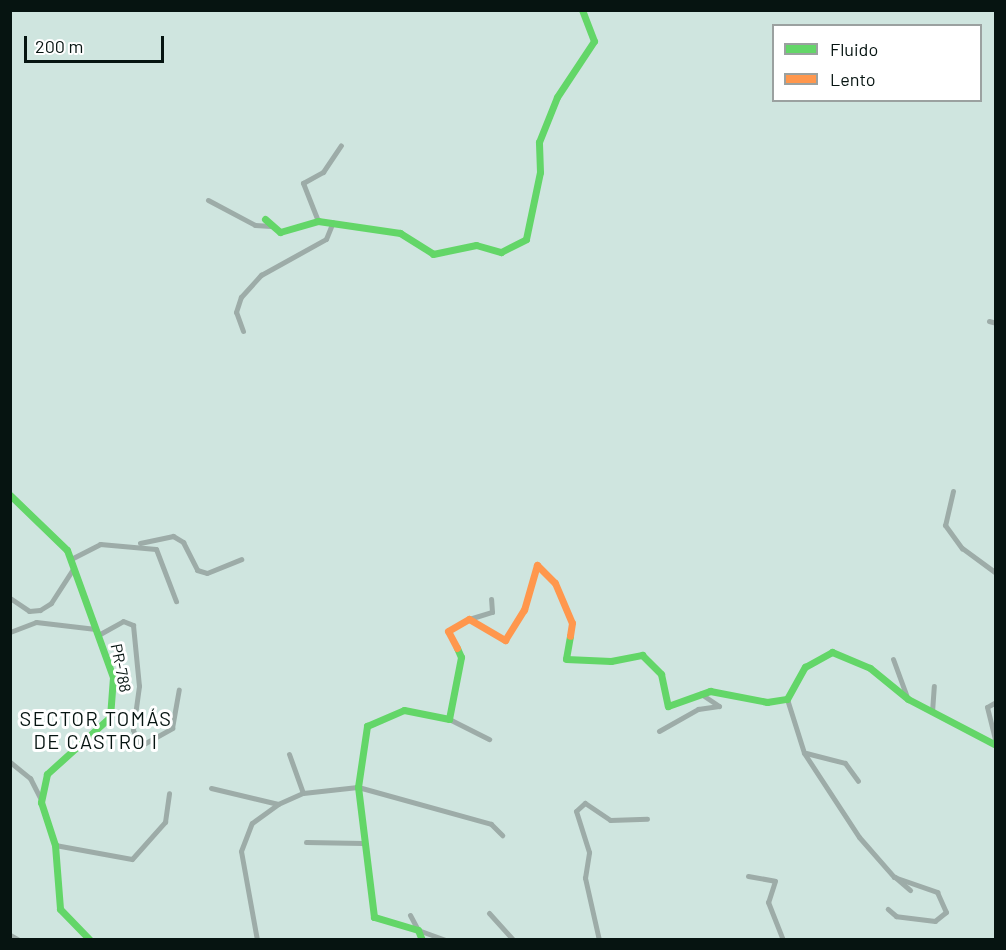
<!DOCTYPE html>
<meta charset="utf-8">
<style>
body{margin:0}
#map{position:relative;width:1006px;height:950px;overflow:hidden;background:#cfe5df;font-family:Barlow,sans-serif}
div>[style]{position:absolute}
.street>*{height:5px;margin:-2.5px;padding:0 2.5px;transform-origin:2.5px;border-radius:2.5px;background:#9daca8}
.fast>*{height:7px;margin:-3.5px;padding:0 3.5px;transform-origin:3.5px;border-radius:3.5px;background:#63d668}
.slow>*{height:7px;margin:-3.5px;padding:0 3.5px;transform-origin:3.5px;border-radius:3.5px;background:#ff974d}
span{translate:-50% -50%;white-space:nowrap;text-align:center;line-height:1.15;-webkit-text-stroke:6px #fff;paint-order:stroke}
.street-label{font-size:16px;color:#061411}
.quarter-label{font-size:20px;color:#061411;letter-spacing:1.5px}
.frame{position:absolute;inset:0;border:12px solid #061411;pointer-events:none}
.legend{position:absolute;left:772px;top:24px;width:210px;height:78px;box-sizing:border-box;background:#fff;border:2px solid #9ba1a0;margin:0;padding:8px 10px;list-style:none;font-size:18px;color:#061411}
.legend li{display:flex;align-items:center;gap:12px;height:30px}
.legend b{width:30px;border:2px solid #9ba1a0}
.scale{position:absolute;left:24px;top:36px;width:140px;height:27px;box-sizing:border-box;border:3px solid #061411;border-top:0;padding-left:8px;font-size:18px;line-height:21px;white-space:nowrap;color:#061411;-webkit-text-stroke:4px #fff;paint-order:stroke}
</style>
<div id="map">
<div class="street">
<i style="left:208px;top:200px;width:53px;rotate:28deg"></i>
<i style="left:255px;top:225px;width:16px;rotate:4deg"></i>
<i style="left:318px;top:221px;width:41px;rotate:-111.5deg"></i>
<i style="left:303px;top:183px;width:23px;rotate:-29deg"></i>
<i style="left:323px;top:172px;width:32px;rotate:-56deg"></i>
<i style="left:989px;top:321px;width:7px;rotate:16deg"></i>
<i style="left:243px;top:331px;width:20px;rotate:-110deg"></i>
<i style="left:236px;top:312px;width:16px;rotate:-72deg"></i>
<i style="left:241px;top:297px;width:30px;rotate:-48deg"></i>
<i style="left:261px;top:275px;width:74px;rotate:-29deg"></i>
<i style="left:326px;top:239px;width:18px;rotate:-68deg"></i>
<i style="left:953px;top:491px;width:35px;rotate:103deg"></i>
<i style="left:945px;top:525px;width:29px;rotate:54deg"></i>
<i style="left:962px;top:548px;width:42px;rotate:36.3deg"></i>
<i style="left:140px;top:543px;width:34px;rotate:-12deg"></i>
<i style="left:173px;top:536px;width:12px;rotate:31deg"></i>
<i style="left:183px;top:542px;width:31px;rotate:63deg"></i>
<i style="left:197px;top:570px;width:10px;rotate:17deg"></i>
<i style="left:207px;top:573px;width:37px;rotate:-22deg"></i>
<i style="left:71px;top:559px;width:33px;rotate:-27deg"></i>
<i style="left:100px;top:544px;width:56px;rotate:5.1deg"></i>
<i style="left:156px;top:549px;width:56px;rotate:69deg"></i>
<i style="left:10px;top:598px;width:23px;rotate:34deg"></i>
<i style="left:29px;top:611px;width:11px;rotate:-5deg"></i>
<i style="left:40px;top:610px;width:13px;rotate:-32deg"></i>
<i style="left:51px;top:603px;width:40px;rotate:-57.1deg"></i>
<i style="left:469px;top:619px;width:24px;rotate:-17deg"></i>
<i style="left:492px;top:612px;width:13px;rotate:-94deg"></i>
<i style="left:10px;top:632px;width:28px;rotate:-21deg"></i>
<i style="left:36px;top:622px;width:60px;rotate:6.7deg"></i>
<i style="left:100px;top:634px;width:26px;rotate:-29deg"></i>
<i style="left:123px;top:621px;width:11px;rotate:22deg"></i>
<i style="left:133px;top:625px;width:61px;rotate:84.4deg"></i>
<i style="left:139px;top:686px;width:44px;rotate:97.8deg"></i>
<i style="left:133px;top:730px;width:17px;rotate:66deg"></i>
<i style="left:140px;top:746px;width:37px;rotate:-29deg"></i>
<i style="left:172px;top:728px;width:39px;rotate:-80deg"></i>
<i style="left:893px;top:659px;width:40px;rotate:69.8deg"></i>
<i style="left:787px;top:699px;width:57px;rotate:72.5deg"></i>
<i style="left:804px;top:753px;width:100px;rotate:56.8deg"></i>
<i style="left:859px;top:837px;width:53px;rotate:48.8deg"></i>
<i style="left:894px;top:877px;width:46px;rotate:19.2deg"></i>
<i style="left:937px;top:892px;width:22px;rotate:66deg"></i>
<i style="left:946px;top:912px;width:14px;rotate:141deg"></i>
<i style="left:935px;top:921px;width:39px;rotate:-173deg"></i>
<i style="left:896px;top:916px;width:11px;rotate:-139deg"></i>
<i style="left:996px;top:702px;width:10px;rotate:151deg"></i>
<i style="left:987px;top:707px;width:37px;rotate:76deg"></i>
<i style="left:932px;top:712px;width:26px;rotate:-86deg"></i>
<i style="left:449px;top:719px;width:45px;rotate:26.6deg"></i>
<i style="left:659px;top:731px;width:45px;rotate:-29.4deg"></i>
<i style="left:698px;top:709px;width:21px;rotate:-8deg"></i>
<i style="left:719px;top:706px;width:22px;rotate:-146deg"></i>
<i style="left:806px;top:753px;width:40px;rotate:14.4deg"></i>
<i style="left:845px;top:763px;width:22px;rotate:54deg"></i>
<i style="left:289px;top:754px;width:41px;rotate:70.3deg"></i>
<i style="left:10px;top:762px;width:26px;rotate:39deg"></i>
<i style="left:30px;top:778px;width:25px;rotate:63deg"></i>
<i style="left:211px;top:788px;width:69px;rotate:13.4deg"></i>
<i style="left:278px;top:804px;width:27px;rotate:-24deg"></i>
<i style="left:303px;top:793px;width:55px;rotate:-6.2deg"></i>
<i style="left:358px;top:787px;width:138px;rotate:15.5deg"></i>
<i style="left:491px;top:824px;width:16px;rotate:45deg"></i>
<i style="left:306px;top:842px;width:57px;rotate:1deg"></i>
<i style="left:55px;top:845px;width:78px;rotate:10.3deg"></i>
<i style="left:132px;top:859px;width:50px;rotate:-48.3deg"></i>
<i style="left:165px;top:822px;width:29px;rotate:-82deg"></i>
<i style="left:748px;top:876px;width:27px;rotate:10deg"></i>
<i style="left:775px;top:881px;width:22px;rotate:108deg"></i>
<i style="left:768px;top:902px;width:41px;rotate:68.5deg"></i>
<i style="left:895px;top:877px;width:20px;rotate:41deg"></i>
<i style="left:489px;top:913px;width:36px;rotate:48deg"></i>
<i style="left:410px;top:915px;width:17px;rotate:62deg"></i>
<i style="left:418px;top:930px;width:30px;rotate:20deg"></i>
<i style="left:10px;top:935px;width:10px;rotate:29deg"></i>
<i style="left:257px;top:940px;width:90px;rotate:-100.2deg"></i>
<i style="left:241px;top:851px;width:30px;rotate:-69deg"></i>
<i style="left:252px;top:823px;width:32px;rotate:-36deg"></i>
<i style="left:599px;top:940px;width:64px;rotate:-102.7deg"></i>
<i style="left:585px;top:878px;width:26px;rotate:-81deg"></i>
<i style="left:589px;top:852px;width:43px;rotate:-107.6deg"></i>
<i style="left:576px;top:811px;width:12px;rotate:-42deg"></i>
<i style="left:585px;top:803px;width:30px;rotate:34deg"></i>
<i style="left:610px;top:820px;width:37px;rotate:-2deg"></i>
</div>
<div class="fast">
<i style="left:265px;top:219px;width:20px;rotate:41deg"></i>
<i style="left:280px;top:232px;width:40px;rotate:-16deg"></i>
<i style="left:318px;top:221px;width:83px;rotate:8.3deg"></i>
<i style="left:400px;top:233px;width:39px;rotate:32deg"></i>
<i style="left:433px;top:254px;width:44px;rotate:-11.8deg"></i>
<i style="left:476px;top:245px;width:26px;rotate:16deg"></i>
<i style="left:501px;top:252px;width:28px;rotate:-27deg"></i>
<i style="left:526px;top:239px;width:68px;rotate:-78.2deg"></i>
<i style="left:540px;top:172px;width:30px;rotate:-92deg"></i>
<i style="left:539px;top:142px;width:48px;rotate:-68.2deg"></i>
<i style="left:557px;top:97px;width:67px;rotate:-56.5deg"></i>
<i style="left:594px;top:41px;width:33px;rotate:-111deg"></i>
<i style="left:10px;top:495px;width:79px;rotate:44deg"></i>
<i style="left:67px;top:550px;width:135px;rotate:70.1deg"></i>
<i style="left:113px;top:677px;width:40px;rotate:94.3deg"></i>
<i style="left:110px;top:717px;width:85px;rotate:137.9deg"></i>
<i style="left:47px;top:774px;width:29px;rotate:102deg"></i>
<i style="left:41px;top:802px;width:45px;rotate:72deg"></i>
<i style="left:55px;top:845px;width:64px;rotate:85.5deg"></i>
<i style="left:60px;top:909px;width:43px;rotate:45.9deg"></i>
<i style="left:570px;top:636px;width:23px;rotate:100deg"></i>
<i style="left:566px;top:659px;width:45px;rotate:2.5deg"></i>
<i style="left:611px;top:661px;width:32px;rotate:-11deg"></i>
<i style="left:642px;top:655px;width:27px;rotate:45deg"></i>
<i style="left:661px;top:674px;width:33px;rotate:78deg"></i>
<i style="left:668px;top:706px;width:45px;rotate:-19.7deg"></i>
<i style="left:710px;top:691px;width:58px;rotate:10.9deg"></i>
<i style="left:767px;top:702px;width:20px;rotate:-9deg"></i>
<i style="left:787px;top:699px;width:37px;rotate:-61deg"></i>
<i style="left:805px;top:667px;width:31px;rotate:-29deg"></i>
<i style="left:832px;top:652px;width:41px;rotate:22.8deg"></i>
<i style="left:870px;top:668px;width:49px;rotate:39.2deg"></i>
<i style="left:908px;top:699px;width:99px;rotate:27.6deg"></i>
<i style="left:422px;top:940px;width:11px;rotate:-112deg"></i>
<i style="left:418px;top:930px;width:46px;rotate:-163.5deg"></i>
<i style="left:374px;top:917px;width:131px;rotate:-97deg"></i>
<i style="left:358px;top:787px;width:62px;rotate:-81.6deg"></i>
<i style="left:367px;top:726px;width:40px;rotate:-23.4deg"></i>
<i style="left:404px;top:710px;width:46px;rotate:11.3deg"></i>
<i style="left:449px;top:719px;width:63px;rotate:-79deg"></i>
<i style="left:461px;top:657px;width:10px;rotate:-114deg"></i>
</div>
<div class="slow">
<i style="left:457px;top:648px;width:19px;rotate:-118deg"></i>
<i style="left:448px;top:631px;width:24px;rotate:-30deg"></i>
<i style="left:469px;top:619px;width:42px;rotate:30.3deg"></i>
<i style="left:505px;top:640px;width:36px;rotate:-58deg"></i>
<i style="left:524px;top:610px;width:47px;rotate:-73.9deg"></i>
<i style="left:537px;top:565px;width:25px;rotate:45deg"></i>
<i style="left:555px;top:583px;width:43px;rotate:67deg"></i>
<i style="left:572px;top:623px;width:13px;rotate:99deg"></i>
</div>
<div class="street-label">
<span style="left:121px;top:668px;rotate:79deg">PR-788</span>
</div>
<div class="quarter-label">
<span style="left:96px;top:730px">SECTOR TOMÁS<br>DE CASTRO I</span>
</div>
<div class="frame"></div>
<ul class="legend">
<li><b style="height:8px;background:#63d668"></b>Fluido</li>
<li><b style="height:8px;background:#ff974d"></b>Lento</li>
</ul>
<div class="scale">200 m</div>
</div>
